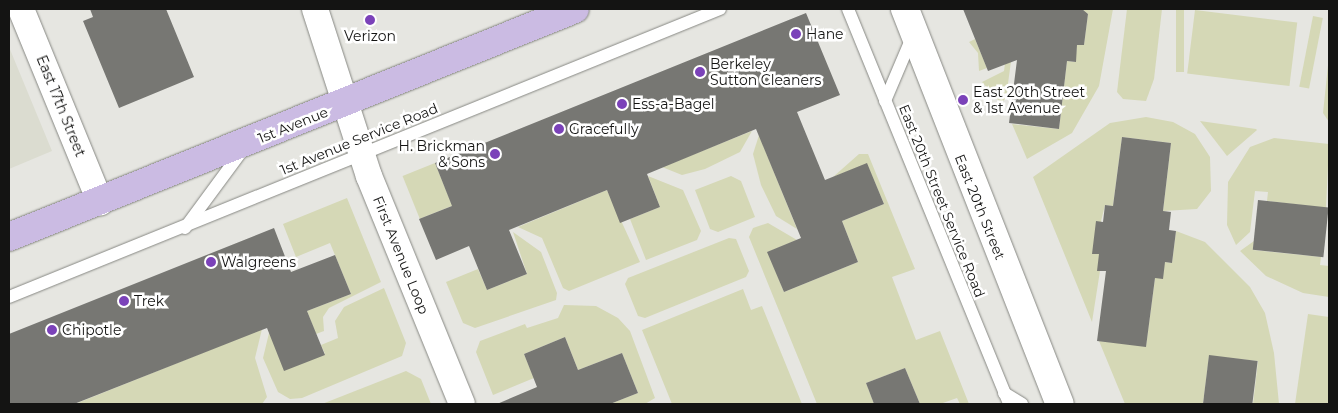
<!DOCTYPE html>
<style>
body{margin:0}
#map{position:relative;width:1338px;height:413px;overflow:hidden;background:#e6e6e1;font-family:Montserrat,sans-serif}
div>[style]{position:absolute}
.built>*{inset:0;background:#dbdcd0}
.green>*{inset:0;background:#d5d8b6;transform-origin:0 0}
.building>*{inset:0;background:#777773;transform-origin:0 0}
.roads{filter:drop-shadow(0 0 1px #878883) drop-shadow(0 0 1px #878883)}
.service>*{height:12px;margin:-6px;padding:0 6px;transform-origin:6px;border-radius:6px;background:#fff}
.minor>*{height:26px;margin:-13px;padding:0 13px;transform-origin:13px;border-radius:13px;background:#fff}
.tertiary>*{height:28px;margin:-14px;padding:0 14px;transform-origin:14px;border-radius:14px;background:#fff}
.primary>*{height:28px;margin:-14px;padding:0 14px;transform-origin:14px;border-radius:14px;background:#cbbbe3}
.dots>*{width:14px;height:14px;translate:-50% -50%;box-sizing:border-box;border:2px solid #fff;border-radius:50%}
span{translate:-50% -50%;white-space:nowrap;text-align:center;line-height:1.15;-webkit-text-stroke:5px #fff;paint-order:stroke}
.poi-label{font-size:14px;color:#141413}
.left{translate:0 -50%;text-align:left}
.right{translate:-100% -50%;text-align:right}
.street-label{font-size:14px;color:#141413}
.frame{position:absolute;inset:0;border:10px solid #141413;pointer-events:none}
</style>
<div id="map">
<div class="built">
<i style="clip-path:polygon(9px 47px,52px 151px,9px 169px)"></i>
</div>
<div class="green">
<i style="clip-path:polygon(1082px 9px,1113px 9px,1099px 86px,1072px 133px,1027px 159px,1012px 124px,1059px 129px,1067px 61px,1075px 62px,1077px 45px,1084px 45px,1088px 14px)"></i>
<i style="clip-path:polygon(1127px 9px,1162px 9px,1154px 79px,1146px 101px,1123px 99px,1117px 92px)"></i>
<i style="left:1176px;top:9px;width:8px;height:63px"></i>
<i style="left:1195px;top:10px;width:103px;height:64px;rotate:7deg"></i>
<i style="left:1313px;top:16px;width:10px;height:72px;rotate:11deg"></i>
<i style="clip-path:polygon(975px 39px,987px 68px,979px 71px,978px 53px,969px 42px)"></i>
<i style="clip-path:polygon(1007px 47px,1012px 54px,1006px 98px,1001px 103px,982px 82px,1004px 71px)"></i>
<i style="clip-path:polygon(1329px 56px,1329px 122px,1323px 113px)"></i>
<i style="clip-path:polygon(1146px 117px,1173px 122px,1195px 134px,1210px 157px,1211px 191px,1197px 209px,1163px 211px,1171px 143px,1122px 137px,1113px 206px,1105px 205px,1093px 254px,1099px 254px,1100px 271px,1092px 322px,1033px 177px,1110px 123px)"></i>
<i style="clip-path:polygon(1200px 121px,1256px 129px,1257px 130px,1227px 156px)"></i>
<i style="clip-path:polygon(752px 131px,740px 152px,705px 169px,682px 175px,662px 167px)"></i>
<i style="clip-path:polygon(759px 135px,797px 229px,776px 216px,761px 185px,753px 154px)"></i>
<i style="clip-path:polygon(1274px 138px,1329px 144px,1326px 208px,1267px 201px,1268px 192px,1255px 191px,1250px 232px,1236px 245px,1227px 225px,1228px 182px,1250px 147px)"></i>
<i style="clip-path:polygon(859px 154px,868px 154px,915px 269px,892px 277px,916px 340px,940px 331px,969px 404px,960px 404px,957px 398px,940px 404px,920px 404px,905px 368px,866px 383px,874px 404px,817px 404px,749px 237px,753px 228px,768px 223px,797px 240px,768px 252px,784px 292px,858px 262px,842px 221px,884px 204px,867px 164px,833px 177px)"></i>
<i style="left:435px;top:163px;width:46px;height:35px;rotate:68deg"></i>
<i style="clip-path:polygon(648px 176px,683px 190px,701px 231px,697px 240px,646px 260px,630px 219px,660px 207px)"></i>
<i style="clip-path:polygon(731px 176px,741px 181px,755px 217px,718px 232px,710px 229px,695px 190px)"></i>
<i style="clip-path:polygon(607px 190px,640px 262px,569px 291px,563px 288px,542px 238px,518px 227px)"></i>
<i style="clip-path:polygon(347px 198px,381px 282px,329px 308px,323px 317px,324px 331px,316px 334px,307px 311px,351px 294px,330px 243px,296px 257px,283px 224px)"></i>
<i style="clip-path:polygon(1176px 231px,1205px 242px,1250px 287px,1265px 313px,1274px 353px,1279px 404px,1253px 404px,1258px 361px,1209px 356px,1203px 404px,1125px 404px,1099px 341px,1146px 346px,1155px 278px,1165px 262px,1172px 263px)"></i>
<i style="clip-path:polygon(513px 232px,541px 252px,557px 293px,556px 300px,475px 328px,463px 323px,446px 282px,478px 269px,487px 290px,527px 274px)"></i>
<i style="clip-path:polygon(729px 238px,736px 239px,749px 271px,746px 277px,645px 318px,638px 316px,625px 284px,628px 278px)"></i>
<i style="clip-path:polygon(1254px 241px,1253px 250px,1321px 257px,1320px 265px,1329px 266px,1329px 297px,1303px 293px,1266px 276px,1240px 251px)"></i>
<i style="clip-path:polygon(384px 288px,406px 343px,402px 356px,302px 398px,290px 399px,278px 392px,263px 358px,269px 333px,325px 354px,321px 345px,338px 338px,335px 321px,344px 307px)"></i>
<i style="clip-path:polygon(743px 289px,751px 310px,762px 306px,802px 404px,672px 404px,642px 330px)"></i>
<i style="clip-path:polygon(564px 305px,596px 306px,618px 318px,630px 331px,655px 398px,645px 404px,610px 404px,638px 393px,622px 353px,578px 370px,565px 337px,524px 354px,534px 378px,493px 395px,476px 352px,480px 341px,525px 324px,527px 328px,558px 318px)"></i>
<i style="clip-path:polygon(1308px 314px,1329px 317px,1329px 404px,1295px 404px)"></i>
<i style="clip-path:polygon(262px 329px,255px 358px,267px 397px,262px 404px,75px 404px)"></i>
<i style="clip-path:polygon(406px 371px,421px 379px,431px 404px,322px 404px)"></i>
</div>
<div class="building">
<i style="clip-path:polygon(90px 9px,166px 9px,194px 77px,119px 108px,83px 21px,93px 17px)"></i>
<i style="clip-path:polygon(963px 9px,1082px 9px,1088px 14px,1084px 45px,1077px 45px,1076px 62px,1067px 61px,1059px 129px,1009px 123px,1017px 60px,988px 71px)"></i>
<i style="clip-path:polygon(806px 13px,840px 95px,797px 112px,825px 180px,867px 163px,884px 204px,842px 221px,858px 262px,784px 292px,767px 252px,801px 238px,756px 129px,647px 174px,660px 207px,620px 223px,607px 190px,509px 230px,527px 274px,487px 290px,469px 246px,436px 260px,419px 219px,452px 206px,435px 163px)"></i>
<i style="clip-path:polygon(1122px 137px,1171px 143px,1163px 211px,1171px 212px,1169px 230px,1176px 231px,1172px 263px,1165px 262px,1163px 279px,1155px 278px,1146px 347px,1097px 341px,1106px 271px,1097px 271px,1099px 254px,1092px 254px,1096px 221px,1103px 222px,1105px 205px,1113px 206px)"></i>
<i style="left:1258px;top:200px;width:71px;height:50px;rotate:6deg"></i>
<i style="clip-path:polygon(274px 228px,291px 272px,335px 255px,351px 294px,307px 311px,325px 355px,284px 371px,267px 328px,74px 404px,9px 404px,9px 334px)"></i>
<i style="clip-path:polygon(565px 337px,578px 370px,622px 353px,638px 393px,610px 404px,497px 404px,537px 387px,524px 354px)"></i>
<i style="left:1209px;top:355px;width:49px;height:49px;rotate:7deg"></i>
<i style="clip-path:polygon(905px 368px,920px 404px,874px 404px,866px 383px)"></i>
</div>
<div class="roads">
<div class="service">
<i style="left:848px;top:9px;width:427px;rotate:67.8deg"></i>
<i style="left:885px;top:101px;width:72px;rotate:-67deg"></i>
<i style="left:185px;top:228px;width:99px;rotate:-53.6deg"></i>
<i style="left:9px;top:297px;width:767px;rotate:-22.05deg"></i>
<i style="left:1004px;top:393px;width:21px;rotate:31deg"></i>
</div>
<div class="minor">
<i style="left:21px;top:9px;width:209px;rotate:67.7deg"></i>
<i style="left:315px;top:9px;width:176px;rotate:72.1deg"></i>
<i style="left:369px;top:176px;width:246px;rotate:67.8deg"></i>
</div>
<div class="tertiary">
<i style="left:905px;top:9px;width:424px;rotate:68.6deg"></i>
</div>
<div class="primary">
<i style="left:9px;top:237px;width:610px;rotate:-21.94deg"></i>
</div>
</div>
<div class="dots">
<i style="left:370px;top:20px;background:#7b42b9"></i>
<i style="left:796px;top:34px;background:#7b42b9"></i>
<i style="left:700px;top:72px;background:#7b42b9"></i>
<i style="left:963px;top:100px;background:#7b42b9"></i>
<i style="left:622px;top:104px;background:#7b42b9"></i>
<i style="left:559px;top:129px;background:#7b42b9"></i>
<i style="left:495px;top:154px;background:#7b42b9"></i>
<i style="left:211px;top:262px;background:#7b42b9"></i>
<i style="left:124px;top:301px;background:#7b42b9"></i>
<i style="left:52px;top:330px;background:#7b42b9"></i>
</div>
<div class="poi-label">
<span class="left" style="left:806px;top:34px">Hane</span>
<span style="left:370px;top:36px">Verizon</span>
<span class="left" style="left:710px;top:72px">Berkeley<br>Sutton Cleaners</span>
<span class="left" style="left:973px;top:100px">East 20th Street<br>&amp; 1st Avenue</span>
<span class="left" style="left:632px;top:104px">Ess-a-Bagel</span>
<span class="left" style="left:569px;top:129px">Gracefully</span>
<span class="right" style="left:485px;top:154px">H. Brickman<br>&amp; Sons</span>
<span class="left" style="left:221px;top:262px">Walgreens</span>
<span class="left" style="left:134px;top:301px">Trek</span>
<span class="left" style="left:62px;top:330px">Chipotle</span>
</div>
<div class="street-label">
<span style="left:61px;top:106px;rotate:68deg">East 17th Street</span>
<span style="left:293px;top:125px;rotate:-22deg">1st Avenue</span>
<span style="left:359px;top:139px;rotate:-22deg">1st Avenue Service Road</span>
<span style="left:942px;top:201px;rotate:68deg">East 20th Street Service Road</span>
<span style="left:980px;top:207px;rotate:68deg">East 20th Street</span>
<span style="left:401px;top:255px;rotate:68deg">First Avenue Loop</span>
</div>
<div class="frame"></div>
</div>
